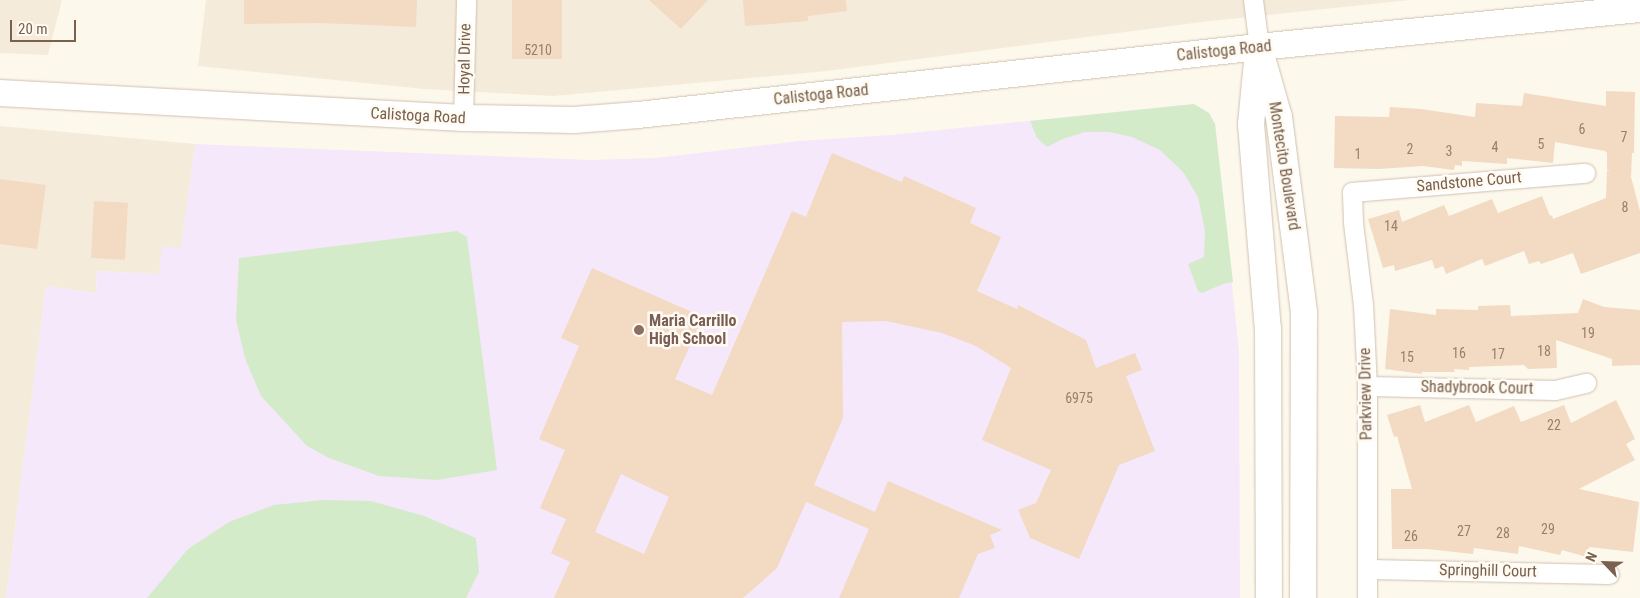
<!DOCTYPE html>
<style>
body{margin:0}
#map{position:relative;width:1640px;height:598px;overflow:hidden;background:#fdf8ec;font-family:"Roboto Condensed",sans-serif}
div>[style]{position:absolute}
.residential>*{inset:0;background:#f5ebda}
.education>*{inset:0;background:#f5e8fa}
.green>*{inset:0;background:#d4ebc9}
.building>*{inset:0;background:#f2dac3;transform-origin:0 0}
.roads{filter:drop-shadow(0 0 1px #d0c1b0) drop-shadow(0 0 1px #d0c1b0)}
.street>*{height:19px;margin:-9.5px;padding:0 9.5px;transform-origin:9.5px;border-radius:9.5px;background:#fff}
.secondary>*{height:26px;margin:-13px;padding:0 13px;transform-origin:13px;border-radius:13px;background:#fff}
.dots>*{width:14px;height:14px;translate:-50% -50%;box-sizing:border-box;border:2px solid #fffbf3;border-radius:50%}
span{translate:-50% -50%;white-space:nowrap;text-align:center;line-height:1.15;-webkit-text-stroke:5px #fffbf3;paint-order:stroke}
.number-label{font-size:14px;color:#977f6a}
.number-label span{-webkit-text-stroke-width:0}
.street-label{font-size:16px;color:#79614d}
.education-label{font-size:16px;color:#785e54;font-weight:700}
.left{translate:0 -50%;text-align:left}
.north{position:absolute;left:1580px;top:538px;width:50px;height:50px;-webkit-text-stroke:4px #fffbf3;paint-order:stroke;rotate:294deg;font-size:14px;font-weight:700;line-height:20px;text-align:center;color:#79614d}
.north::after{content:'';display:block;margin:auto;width:18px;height:22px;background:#79614d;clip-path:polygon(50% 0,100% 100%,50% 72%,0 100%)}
.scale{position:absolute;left:10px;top:20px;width:66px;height:22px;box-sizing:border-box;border:2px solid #79614d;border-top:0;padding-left:6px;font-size:15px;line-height:18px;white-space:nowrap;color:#79614d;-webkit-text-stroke:4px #fffbf3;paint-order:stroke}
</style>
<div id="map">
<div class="residential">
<i style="clip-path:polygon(0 0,62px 0,48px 55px,0 53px)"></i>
<i style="clip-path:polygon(206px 0,1410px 0,1202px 22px,827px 71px,553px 96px,424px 89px,198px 66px)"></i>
<i style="clip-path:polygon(0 126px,195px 144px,181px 249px,159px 274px,96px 271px,97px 293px,46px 286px,6px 598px,0 598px)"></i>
</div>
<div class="education">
<i style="clip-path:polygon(1194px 104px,1209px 113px,1215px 124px,1239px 351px,1240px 598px,6px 598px,46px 286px,97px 293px,96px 271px,159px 274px,162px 246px,181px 248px,195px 144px,590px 160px,656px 158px,799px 141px,891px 135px)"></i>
</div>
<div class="green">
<i style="clip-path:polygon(1194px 104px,1209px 113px,1215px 124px,1233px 282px,1223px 284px,1202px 293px,1198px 291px,1188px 264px,1204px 257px,1205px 231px,1198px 197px,1183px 172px,1160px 150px,1132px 137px,1109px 132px,1085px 132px,1063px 139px,1047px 147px,1037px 138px,1030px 121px)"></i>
<i style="clip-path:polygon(457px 231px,467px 237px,497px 470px,437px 480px,379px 476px,329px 458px,307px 446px,261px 396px,245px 358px,236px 320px,239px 258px)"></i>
<i style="clip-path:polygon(323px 500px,371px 501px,424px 516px,476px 538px,479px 572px,466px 598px,147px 598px,188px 549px,229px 522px,274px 505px)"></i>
</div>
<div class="building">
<i style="clip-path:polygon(244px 0,417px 0,416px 27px,321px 23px,244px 24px)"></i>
<i style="left:512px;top:0;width:50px;height:59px"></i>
<i style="clip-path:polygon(649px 0,708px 0,681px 29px)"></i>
<i style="clip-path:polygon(743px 0,846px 0,847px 11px,808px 16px,808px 21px,745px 26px)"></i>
<i style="clip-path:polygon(1606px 91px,1635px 92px,1634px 153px,1632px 153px,1631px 177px,1640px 211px,1640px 253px,1581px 274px,1573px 253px,1541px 264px,1539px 261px,1529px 264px,1524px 251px,1485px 266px,1482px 259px,1446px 274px,1443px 266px,1435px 269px,1432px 260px,1395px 271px,1394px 265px,1383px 268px,1368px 219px,1399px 210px,1402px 222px,1444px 205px,1449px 216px,1492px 199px,1498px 213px,1542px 196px,1550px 216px,1552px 215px,1553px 219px,1606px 198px,1607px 171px,1610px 170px,1607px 170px,1607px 153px,1605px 151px,1555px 142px,1553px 163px,1507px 158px,1507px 164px,1462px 161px,1462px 166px,1455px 165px,1454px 170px,1423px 166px,1379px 169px,1334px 168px,1335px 116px,1389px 117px,1390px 107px,1421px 109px,1475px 117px,1476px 103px,1522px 106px,1524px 93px,1606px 106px)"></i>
<i style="clip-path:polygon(evenodd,832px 153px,902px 182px,904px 176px,976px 208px,970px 223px,1001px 237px,977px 291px,1017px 309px,1018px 305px,1086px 340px,1096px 368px,1135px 353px,1142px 370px,1126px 376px,1155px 451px,1119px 465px,1079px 559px,1030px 538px,1019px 512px,1018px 510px,1036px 503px,1051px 470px,982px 440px,1011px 368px,976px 346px,942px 333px,886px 321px,842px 322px,843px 418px,814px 485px,875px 512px,888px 481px,1002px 530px,990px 535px,995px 548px,978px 554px,959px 598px,839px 598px,869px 529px,806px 502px,777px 568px,743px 598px,554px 598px,570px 562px,551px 553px,566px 519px,540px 508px,565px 450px,539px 439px,579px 346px,561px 338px,592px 268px,703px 317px,675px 379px,712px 395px,792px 211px,806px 217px,832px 153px,621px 474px,669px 497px,644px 554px,595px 532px,621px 474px)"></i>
<i style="clip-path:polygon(0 179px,46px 185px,37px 249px,0 244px)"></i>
<i style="left:94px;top:201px;width:34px;height:57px;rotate:3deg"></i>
<i style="clip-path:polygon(1583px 299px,1604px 307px,1640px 310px,1640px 365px,1612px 366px,1612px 359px,1556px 340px,1557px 368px,1528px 369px,1524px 365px,1469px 367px,1469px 370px,1454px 369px,1455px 372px,1422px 372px,1422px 374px,1385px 369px,1390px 309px,1436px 315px,1436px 309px,1478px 310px,1478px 306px,1510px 305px,1511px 316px,1578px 313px)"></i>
<i style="clip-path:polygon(1616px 400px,1635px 439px,1626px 444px,1635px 460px,1579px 489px,1639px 502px,1633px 552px,1589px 547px,1587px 557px,1562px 550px,1560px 555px,1519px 546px,1518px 554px,1474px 548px,1473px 554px,1427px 549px,1392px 549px,1391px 489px,1412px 489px,1397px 436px,1394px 437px,1387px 415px,1420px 405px,1425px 422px,1469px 405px,1476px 422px,1514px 406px,1521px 422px,1564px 405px,1571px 423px)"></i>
</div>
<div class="roads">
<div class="street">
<i style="left:1253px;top:0;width:47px;rotate:82.7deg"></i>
<i style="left:463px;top:118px;width:118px;rotate:-88.5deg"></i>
<i style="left:1367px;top:386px;width:188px;rotate:1.2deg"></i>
<i style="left:1555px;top:390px;width:32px;rotate:-13deg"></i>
<i style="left:1367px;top:569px;width:242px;rotate:1.2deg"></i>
<i style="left:1367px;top:598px;width:212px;rotate:-90deg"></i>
<i style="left:1367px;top:386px;width:81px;rotate:-92.8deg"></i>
<i style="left:1363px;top:305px;width:84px;rotate:-96.9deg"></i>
<i style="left:1353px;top:222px;width:30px;rotate:-92deg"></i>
<i style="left:1352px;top:192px;width:234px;rotate:-4.7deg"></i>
</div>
<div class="secondary">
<i style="left:1259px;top:47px;width:73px;rotate:74.1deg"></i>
<i style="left:1279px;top:117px;width:198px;rotate:82.7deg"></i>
<i style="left:1304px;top:313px;width:285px;rotate:90.2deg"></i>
<i style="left:1257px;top:62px;width:62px;rotate:95.5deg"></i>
<i style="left:1251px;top:124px;width:206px;rotate:85.3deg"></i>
<i style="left:1268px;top:329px;width:269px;rotate:89.8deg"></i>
<i style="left:0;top:93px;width:464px;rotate:3.1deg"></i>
<i style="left:463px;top:118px;width:111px;rotate:1deg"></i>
<i style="left:574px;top:120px;width:64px;rotate:-4.5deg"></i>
<i style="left:638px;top:115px;width:625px;rotate:-6.25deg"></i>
<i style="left:1259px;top:47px;width:383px;rotate:-5.7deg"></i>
</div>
</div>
<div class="dots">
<i style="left:639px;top:330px;background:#8d6e63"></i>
</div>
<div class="number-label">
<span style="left:538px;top:50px">5210</span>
<span style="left:1582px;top:129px">6</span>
<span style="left:1624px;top:137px">7</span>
<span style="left:1541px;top:144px">5</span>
<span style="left:1495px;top:147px">4</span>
<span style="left:1410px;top:149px">2</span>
<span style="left:1449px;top:151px">3</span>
<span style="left:1358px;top:154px">1</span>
<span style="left:1625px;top:207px">8</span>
<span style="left:1391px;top:226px">14</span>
<span style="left:1588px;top:333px">19</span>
<span style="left:1544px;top:351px">18</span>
<span style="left:1459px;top:353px">16</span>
<span style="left:1498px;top:354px">17</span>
<span style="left:1407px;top:357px">15</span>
<span style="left:1079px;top:398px">6975</span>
<span style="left:1554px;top:425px">22</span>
<span style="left:1548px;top:529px">29</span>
<span style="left:1464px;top:531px">27</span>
<span style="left:1503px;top:533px">28</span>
<span style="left:1411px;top:536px">26</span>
</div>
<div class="street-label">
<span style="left:1224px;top:51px;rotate:-6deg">Calistoga Road</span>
<span style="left:465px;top:59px;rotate:-89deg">Hoyal Drive</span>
<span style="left:821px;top:95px;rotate:-6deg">Calistoga Road</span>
<span style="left:418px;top:116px;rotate:3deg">Calistoga Road</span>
<span style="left:1284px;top:166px;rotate:81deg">Montecito Boulevard</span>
<span style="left:1469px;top:182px;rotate:-5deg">Sandstone Court</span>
<span style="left:1477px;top:388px;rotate:1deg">Shadybrook Court</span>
<span style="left:1366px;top:394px;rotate:-91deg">Parkview Drive</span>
<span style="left:1488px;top:571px;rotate:1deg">Springhill Court</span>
</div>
<div class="education-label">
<span class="left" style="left:649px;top:330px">Maria Carrillo<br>High School</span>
</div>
<div class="north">N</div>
<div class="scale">20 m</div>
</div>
